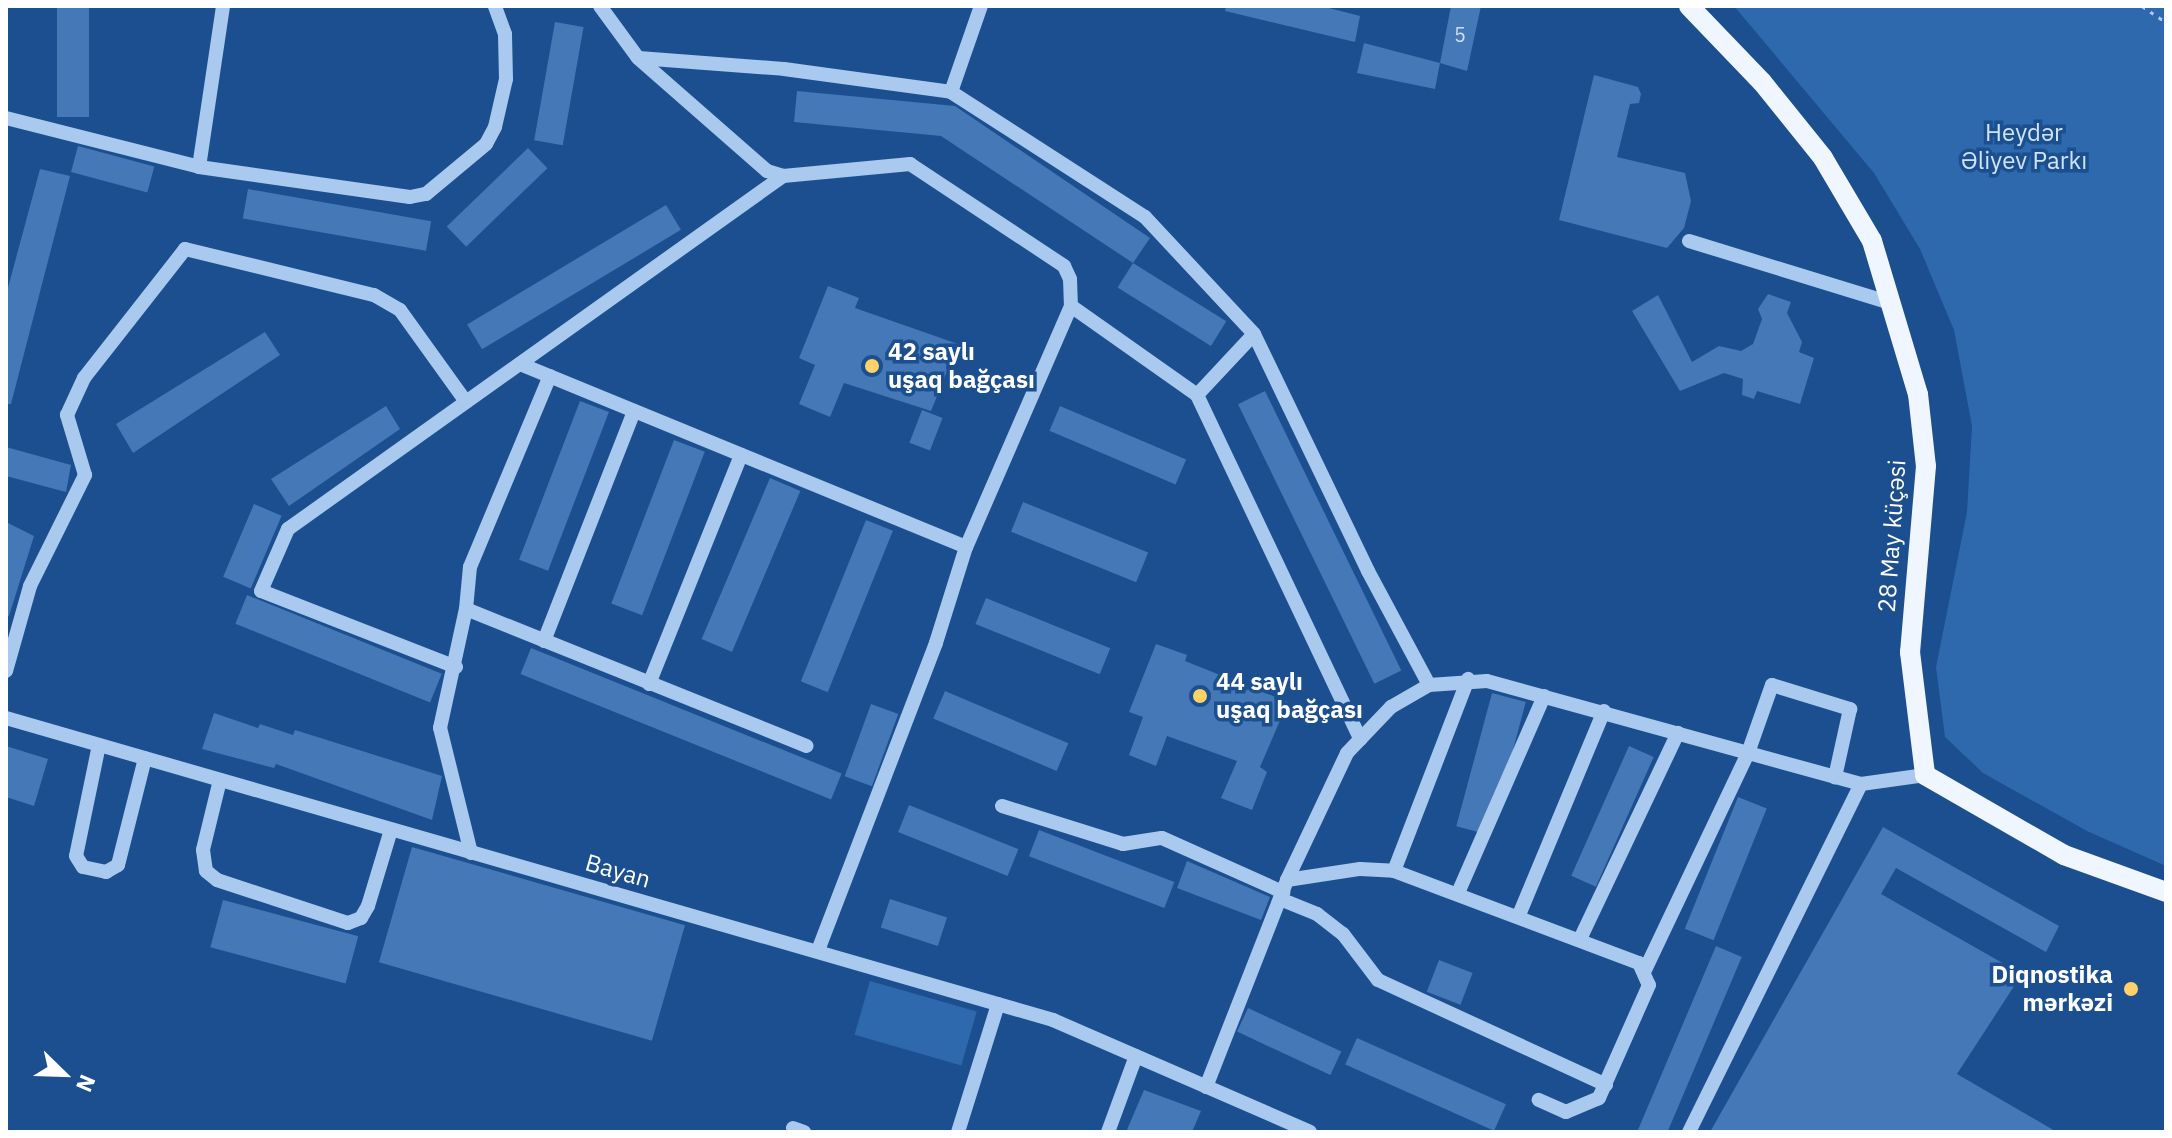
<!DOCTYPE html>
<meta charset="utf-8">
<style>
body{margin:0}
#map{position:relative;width:2172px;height:1138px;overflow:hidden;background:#1b4f8f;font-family:"IBM Plex Sans",sans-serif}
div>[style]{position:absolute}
.green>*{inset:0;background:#2e69ad;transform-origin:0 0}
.building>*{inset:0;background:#4478b7;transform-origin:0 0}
.path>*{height:3px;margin-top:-1.5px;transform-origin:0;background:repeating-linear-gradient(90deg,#a9c9ee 0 4px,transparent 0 10px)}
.minor>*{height:14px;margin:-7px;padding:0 7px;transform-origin:7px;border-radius:7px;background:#a9c9ee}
.major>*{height:20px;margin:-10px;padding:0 10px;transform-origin:10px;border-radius:10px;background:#f0f6ff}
.dots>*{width:22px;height:22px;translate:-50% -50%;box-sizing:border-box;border:4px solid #1b4f8f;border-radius:50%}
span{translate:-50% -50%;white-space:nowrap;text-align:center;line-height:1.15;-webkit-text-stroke:7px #1b4f8f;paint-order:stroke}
.number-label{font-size:20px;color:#d0dded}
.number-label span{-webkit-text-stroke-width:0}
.park-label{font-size:24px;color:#cfe3fa}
.poi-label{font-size:24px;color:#fff;font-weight:700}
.left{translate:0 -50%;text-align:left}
.right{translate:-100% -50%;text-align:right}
.street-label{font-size:24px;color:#fff}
.frame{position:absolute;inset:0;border:8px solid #fff;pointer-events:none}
.north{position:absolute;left:24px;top:1034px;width:80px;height:80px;-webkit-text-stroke:6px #1b4f8f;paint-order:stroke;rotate:113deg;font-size:22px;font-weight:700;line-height:32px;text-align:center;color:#fff}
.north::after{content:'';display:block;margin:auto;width:28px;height:36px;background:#fff;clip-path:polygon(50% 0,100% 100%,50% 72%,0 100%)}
</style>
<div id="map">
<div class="green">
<i style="clip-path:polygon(1734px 6px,2166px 6px,2166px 866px,2087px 831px,1983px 773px,1945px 737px,1936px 667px,1967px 512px,1972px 426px,1954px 330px,1920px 249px,1874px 173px)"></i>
<i style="left:870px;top:981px;width:111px;height:56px;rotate:16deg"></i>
</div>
<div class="building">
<i style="left:57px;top:6px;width:32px;height:111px"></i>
<i style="clip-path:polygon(1226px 6px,1321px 6px,1360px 16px,1355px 42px,1225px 11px)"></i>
<i style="clip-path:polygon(1451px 6px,1481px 6px,1467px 71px,1440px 63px)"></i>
<i style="left:555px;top:22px;width:29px;height:120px;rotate:10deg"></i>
<i style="clip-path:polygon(1364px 43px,1440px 63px,1435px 89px,1357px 73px)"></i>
<i style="clip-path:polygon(1594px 75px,1638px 87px,1641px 94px,1639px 103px,1630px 104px,1617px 157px,1685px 173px,1691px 201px,1684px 228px,1667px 248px,1559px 220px)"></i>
<i style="clip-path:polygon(797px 91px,955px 106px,1150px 238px,1133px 263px,941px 136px,794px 122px)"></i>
<i style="left:78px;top:146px;width:79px;height:27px;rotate:15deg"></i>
<i style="left:528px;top:148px;width:28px;height:113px;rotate:46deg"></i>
<i style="clip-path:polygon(40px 169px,70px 176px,11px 404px,6px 404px,6px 295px)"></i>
<i style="left:248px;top:189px;width:186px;height:30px;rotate:10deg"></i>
<i style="left:666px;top:205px;width:29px;height:232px;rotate:59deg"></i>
<i style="left:1133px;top:263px;width:110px;height:29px;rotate:32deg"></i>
<i style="clip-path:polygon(828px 286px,859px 298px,855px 308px,958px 344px,931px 411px,844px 383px,830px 417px,799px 404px,815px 365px,799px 358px)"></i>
<i style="clip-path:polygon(1768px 294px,1791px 302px,1787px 313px,1802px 342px,1799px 352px,1814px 358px,1800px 404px,1757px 391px,1754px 399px,1742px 395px,1743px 379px,1724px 373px,1680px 391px,1632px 311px,1658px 295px,1692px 362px,1719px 346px,1741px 351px,1753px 344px,1762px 319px,1758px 309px)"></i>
<i style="clip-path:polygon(265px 332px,280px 355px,133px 453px,116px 424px)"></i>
<i style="left:1265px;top:391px;width:311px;height:30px;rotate:64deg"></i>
<i style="left:580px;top:401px;width:31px;height:170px;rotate:21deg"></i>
<i style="clip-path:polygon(386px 406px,400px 429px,289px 506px,271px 479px)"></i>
<i style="left:1060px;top:406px;width:137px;height:27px;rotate:23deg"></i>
<i style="left:922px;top:410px;width:22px;height:35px;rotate:21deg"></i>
<i style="left:674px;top:440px;width:33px;height:175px;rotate:21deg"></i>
<i style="clip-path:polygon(6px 447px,71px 465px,66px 492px,6px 476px)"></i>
<i style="left:770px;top:478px;width:33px;height:175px;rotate:23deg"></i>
<i style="left:1023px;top:502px;width:135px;height:32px;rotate:22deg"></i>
<i style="left:254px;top:504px;width:30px;height:79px;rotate:23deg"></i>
<i style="left:866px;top:520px;width:29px;height:174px;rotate:22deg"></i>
<i style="clip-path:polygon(6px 522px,34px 536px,9px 616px,6px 616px)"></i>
<i style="left:247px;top:595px;width:210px;height:31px;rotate:22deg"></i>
<i style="left:986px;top:598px;width:134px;height:28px;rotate:22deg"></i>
<i style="clip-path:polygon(1156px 644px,1187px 655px,1185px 661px,1288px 702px,1260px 767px,1267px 772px,1252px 810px,1221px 798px,1237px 761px,1167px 736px,1156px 766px,1129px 755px,1143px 717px,1129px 712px)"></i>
<i style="left:531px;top:648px;width:335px;height:28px;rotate:22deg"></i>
<i style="left:945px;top:691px;width:134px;height:30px;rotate:23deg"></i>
<i style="left:1492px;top:693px;width:35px;height:138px;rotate:15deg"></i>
<i style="left:871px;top:704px;width:29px;height:77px;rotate:20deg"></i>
<i style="clip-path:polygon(214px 713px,258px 728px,260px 724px,293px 735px,295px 730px,442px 776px,432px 820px,276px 764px,274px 768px,202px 749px)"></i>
<i style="clip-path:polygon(6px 746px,48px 759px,34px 806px,6px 797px)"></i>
<i style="left:1629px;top:746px;width:27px;height:142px;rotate:24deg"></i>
<i style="left:1738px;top:797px;width:31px;height:142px;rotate:22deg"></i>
<i style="left:909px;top:805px;width:118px;height:29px;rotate:22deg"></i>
<i style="clip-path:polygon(1883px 827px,2059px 926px,2046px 952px,1896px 868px,1881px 894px,2022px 974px,1957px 1074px,2057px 1132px,1710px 1132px)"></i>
<i style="left:1039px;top:830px;width:145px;height:28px;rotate:21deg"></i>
<i style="left:412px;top:847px;width:284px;height:120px;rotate:16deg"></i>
<i style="clip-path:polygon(1187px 861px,1270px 897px,1261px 920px,1177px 888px)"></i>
<i style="left:890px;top:899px;width:60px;height:30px;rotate:18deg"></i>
<i style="left:223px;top:900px;width:140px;height:49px;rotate:15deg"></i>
<i style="left:1716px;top:946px;width:28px;height:202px;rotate:23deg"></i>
<i style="left:1439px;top:960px;width:36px;height:34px;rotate:21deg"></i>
<i style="left:1248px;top:1008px;width:103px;height:26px;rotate:25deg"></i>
<i style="left:1357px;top:1038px;width:163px;height:29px;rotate:24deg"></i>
<i style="clip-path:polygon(1144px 1090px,1201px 1111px,1192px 1132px,1126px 1132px)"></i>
</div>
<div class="path">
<i style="left:2142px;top:6px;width:29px;rotate:34deg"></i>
</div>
<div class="minor">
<i style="left:600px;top:6px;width:64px;rotate:53.8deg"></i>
<i style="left:638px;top:58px;width:171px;rotate:41.2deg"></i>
<i style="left:767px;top:171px;width:17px;rotate:17deg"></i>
<i style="left:783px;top:176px;width:128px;rotate:-5.4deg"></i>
<i style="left:910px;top:164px;width:185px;rotate:33.5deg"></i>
<i style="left:1064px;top:266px;width:14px;rotate:65deg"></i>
<i style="left:1070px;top:279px;width:27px;rotate:88deg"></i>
<i style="left:1071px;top:306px;width:263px;rotate:113.5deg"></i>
<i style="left:966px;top:547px;width:101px;rotate:107.4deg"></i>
<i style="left:936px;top:643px;width:329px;rotate:111deg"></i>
<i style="left:639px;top:58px;width:145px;rotate:4.3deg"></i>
<i style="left:784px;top:69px;width:169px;rotate:7.8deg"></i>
<i style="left:951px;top:92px;width:231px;rotate:32.8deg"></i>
<i style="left:1145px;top:217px;width:160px;rotate:47deg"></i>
<i style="left:1254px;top:334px;width:263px;rotate:64.3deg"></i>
<i style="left:1368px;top:571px;width:129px;rotate:61.8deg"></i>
<i style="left:951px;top:92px;width:91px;rotate:-70.8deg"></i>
<i style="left:6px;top:118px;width:199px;rotate:14.2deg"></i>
<i style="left:199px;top:167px;width:213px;rotate:8.1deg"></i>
<i style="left:410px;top:197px;width:16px;rotate:-11deg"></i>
<i style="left:426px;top:194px;width:78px;rotate:-39.8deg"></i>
<i style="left:486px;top:144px;width:19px;rotate:-62deg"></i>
<i style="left:495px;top:127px;width:49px;rotate:-77.1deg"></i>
<i style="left:506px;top:79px;width:45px;rotate:-91.3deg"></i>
<i style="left:505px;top:34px;width:30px;rotate:-110deg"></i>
<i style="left:199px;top:167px;width:163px;rotate:-81.5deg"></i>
<i style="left:1689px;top:241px;width:211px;rotate:17.1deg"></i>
<i style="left:1071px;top:306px;width:154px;rotate:35.2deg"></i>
<i style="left:1197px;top:395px;width:381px;rotate:64.6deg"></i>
<i style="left:520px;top:364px;width:482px;rotate:22.3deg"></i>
<i style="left:1197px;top:395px;width:83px;rotate:-46.9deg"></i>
<i style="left:466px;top:609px;width:42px;rotate:-84.6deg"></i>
<i style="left:470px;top:567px;width:207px;rotate:-67.3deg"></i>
<i style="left:544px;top:641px;width:247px;rotate:-68.6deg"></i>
<i style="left:456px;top:667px;width:209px;rotate:-158.7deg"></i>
<i style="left:261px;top:591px;width:68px;rotate:-66.5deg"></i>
<i style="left:288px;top:529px;width:608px;rotate:-35.49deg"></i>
<i style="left:6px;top:671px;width:88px;rotate:-74.2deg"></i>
<i style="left:30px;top:586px;width:124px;rotate:-63.6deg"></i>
<i style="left:85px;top:475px;width:63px;rotate:-106.7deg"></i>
<i style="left:67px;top:415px;width:41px;rotate:-65.3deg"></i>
<i style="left:84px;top:378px;width:164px;rotate:-51.9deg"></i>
<i style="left:185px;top:249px;width:195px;rotate:13.7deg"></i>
<i style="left:374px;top:295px;width:30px;rotate:30deg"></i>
<i style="left:400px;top:310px;width:113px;rotate:54.3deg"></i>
<i style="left:649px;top:684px;width:247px;rotate:-68.1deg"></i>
<i style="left:6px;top:718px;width:1090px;rotate:16.09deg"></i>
<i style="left:1053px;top:1020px;width:280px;rotate:23.5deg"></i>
<i style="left:99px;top:745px;width:113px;rotate:101.7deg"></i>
<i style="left:76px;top:856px;width:13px;rotate:58deg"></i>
<i style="left:83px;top:867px;width:24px;rotate:12deg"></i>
<i style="left:106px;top:872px;width:14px;rotate:-30deg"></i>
<i style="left:118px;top:865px;width:110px;rotate:-75.8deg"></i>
<i style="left:220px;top:780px;width:72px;rotate:103.7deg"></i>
<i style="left:203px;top:850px;width:21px;rotate:82deg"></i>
<i style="left:206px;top:871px;width:14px;rotate:39deg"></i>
<i style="left:217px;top:880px;width:138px;rotate:18.2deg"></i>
<i style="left:348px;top:923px;width:14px;rotate:-21deg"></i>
<i style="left:361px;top:918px;width:14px;rotate:-60deg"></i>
<i style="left:368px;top:906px;width:79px;rotate:-73.2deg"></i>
<i style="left:1002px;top:806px;width:127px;rotate:17.4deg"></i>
<i style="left:1123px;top:844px;width:39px;rotate:-9deg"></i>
<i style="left:1162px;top:838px;width:133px;rotate:24.1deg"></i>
<i style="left:471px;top:853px;width:129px;rotate:-103.9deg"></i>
<i style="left:440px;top:728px;width:122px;rotate:-77.7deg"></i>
<i style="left:466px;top:609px;width:367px;rotate:21.9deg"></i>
<i style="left:1394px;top:871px;width:206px;rotate:-68.9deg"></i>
<i style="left:1287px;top:880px;width:74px;rotate:-8.6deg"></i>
<i style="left:1360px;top:869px;width:34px;rotate:3deg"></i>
<i style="left:1394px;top:871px;width:262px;rotate:20.6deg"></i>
<i style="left:1639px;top:963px;width:24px;rotate:66deg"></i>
<i style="left:1649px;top:985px;width:124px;rotate:113.9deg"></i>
<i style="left:1599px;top:1098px;width:36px;rotate:157deg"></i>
<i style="left:1566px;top:1112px;width:30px;rotate:-156deg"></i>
<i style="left:1458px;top:893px;width:215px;rotate:-66.4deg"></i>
<i style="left:1280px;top:899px;width:40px;rotate:22deg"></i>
<i style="left:1317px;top:914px;width:33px;rotate:38deg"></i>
<i style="left:1343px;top:934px;width:58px;rotate:52.7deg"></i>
<i style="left:1378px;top:980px;width:251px;rotate:24.7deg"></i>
<i style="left:1519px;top:915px;width:221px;rotate:-67.4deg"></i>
<i style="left:1581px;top:937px;width:226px;rotate:-64.6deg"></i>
<i style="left:1645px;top:970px;width:240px;rotate:-64.6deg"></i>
<i style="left:1748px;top:753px;width:72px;rotate:-70.6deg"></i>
<i style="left:1772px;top:685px;width:82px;rotate:17.1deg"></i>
<i style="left:1850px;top:709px;width:70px;rotate:102.4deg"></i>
<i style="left:1206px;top:1087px;width:222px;rotate:-68.6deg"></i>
<i style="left:1287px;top:880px;width:140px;rotate:-64.7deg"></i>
<i style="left:1347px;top:753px;width:64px;rotate:-46.3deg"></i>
<i style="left:1391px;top:707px;width:44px;rotate:-30.1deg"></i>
<i style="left:1429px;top:685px;width:58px;rotate:-3.9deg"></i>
<i style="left:1487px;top:681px;width:388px;rotate:15.4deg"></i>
<i style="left:1861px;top:784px;width:65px;rotate:-8deg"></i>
<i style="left:793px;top:1128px;width:12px;rotate:20deg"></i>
<i style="left:958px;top:1132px;width:134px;rotate:-72.6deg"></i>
<i style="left:1108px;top:1132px;width:81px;rotate:-69.8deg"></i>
<i style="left:1689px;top:1132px;width:388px;rotate:-63.7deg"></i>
</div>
<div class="major">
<i style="left:1689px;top:6px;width:105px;rotate:46.2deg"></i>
<i style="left:1762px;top:82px;width:97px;rotate:51.2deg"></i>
<i style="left:1823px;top:158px;width:96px;rotate:59.4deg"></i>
<i style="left:1872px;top:241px;width:160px;rotate:73.3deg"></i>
<i style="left:1918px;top:394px;width:72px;rotate:83.7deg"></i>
<i style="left:1926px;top:466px;width:187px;rotate:94.9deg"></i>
<i style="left:1910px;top:652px;width:124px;rotate:83deg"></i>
<i style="left:1925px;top:775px;width:160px;rotate:29.9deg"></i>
<i style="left:2064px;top:855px;width:109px;rotate:19.9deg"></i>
</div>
<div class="dots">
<i style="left:872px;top:366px;background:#ffd166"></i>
<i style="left:1200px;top:696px;background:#ffd166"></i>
<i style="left:2131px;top:989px;background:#ffd166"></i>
</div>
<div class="number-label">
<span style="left:1460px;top:34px">5</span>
</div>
<div class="park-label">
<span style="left:2024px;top:147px">Heydər<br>Əliyev Parkı</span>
</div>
<div class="poi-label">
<span class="left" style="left:888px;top:366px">42 saylı<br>uşaq bağçası</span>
<span class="left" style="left:1216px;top:696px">44 saylı<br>uşaq bağçası</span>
<span class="right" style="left:2113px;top:989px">Diqnostika<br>mərkəzi</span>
</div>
<div class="street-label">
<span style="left:1892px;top:536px;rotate:-86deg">28 May küçəsi</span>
<span style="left:618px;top:871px;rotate:16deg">Bayan</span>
</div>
<div class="frame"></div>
<div class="north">N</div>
</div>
